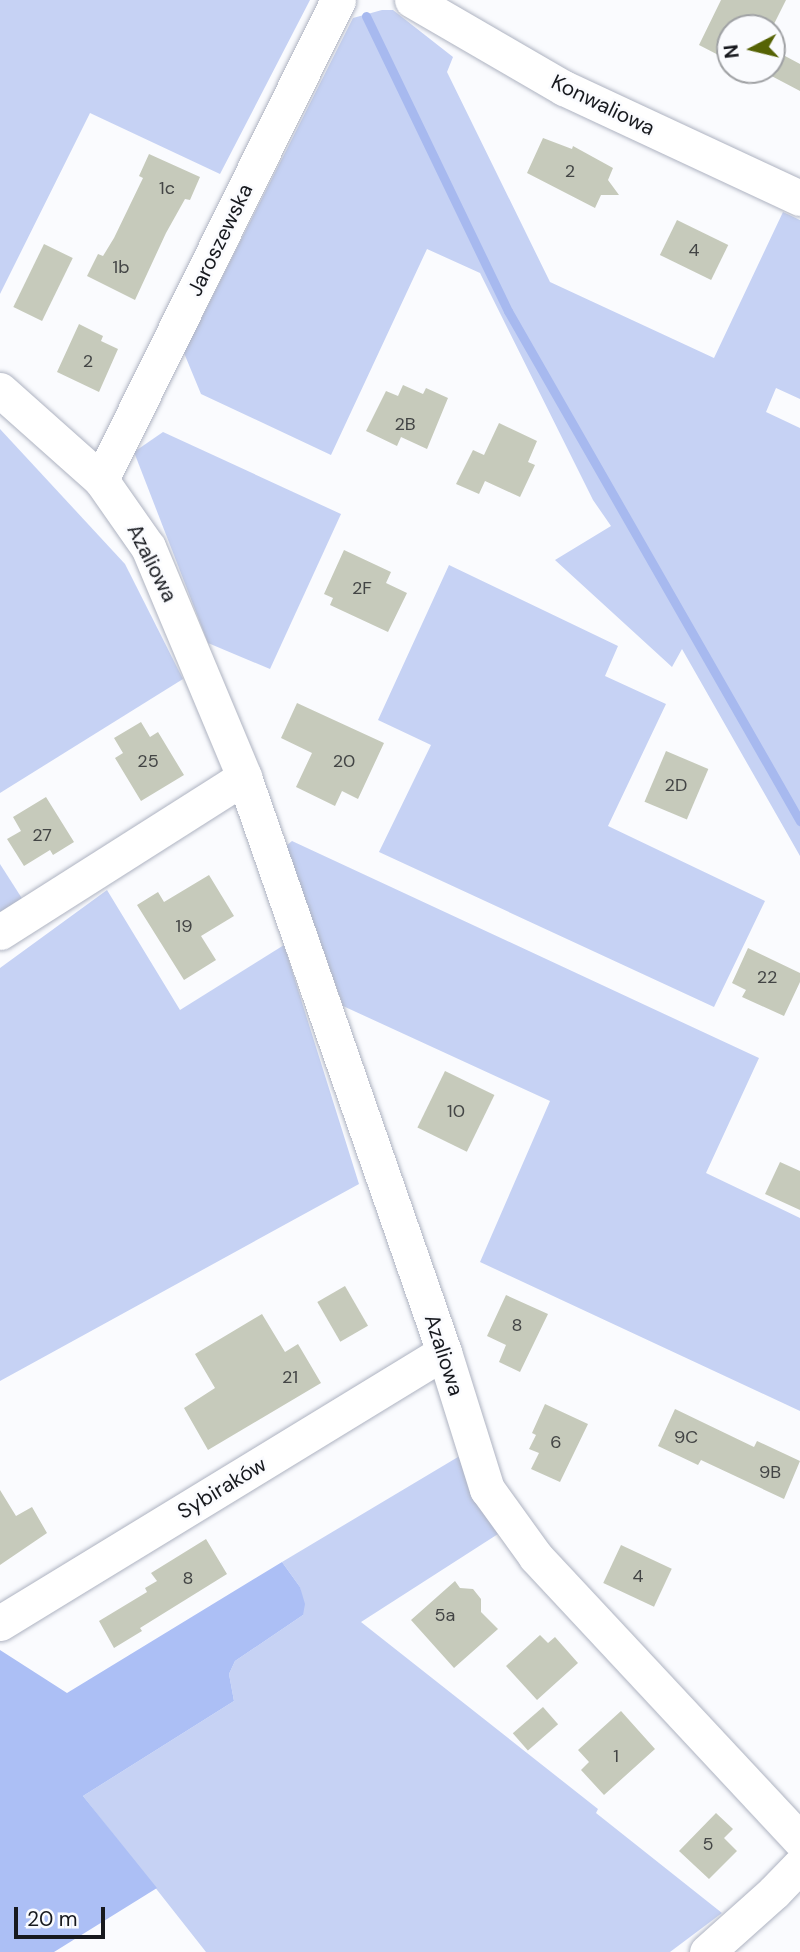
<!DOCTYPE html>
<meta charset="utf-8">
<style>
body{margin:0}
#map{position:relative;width:800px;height:1952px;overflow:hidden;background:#fafbfe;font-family:"DM Sans",sans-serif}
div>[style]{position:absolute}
.green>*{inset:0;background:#c6d2f4}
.forest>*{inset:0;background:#acbff5}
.stream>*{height:9px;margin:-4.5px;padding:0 4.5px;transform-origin:4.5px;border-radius:4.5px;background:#a7b9ef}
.building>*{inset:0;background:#c6cabb;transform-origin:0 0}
.roads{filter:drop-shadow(0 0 2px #aeb3c1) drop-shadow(0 0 2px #aeb3c1)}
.minor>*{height:35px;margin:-17.5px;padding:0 17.5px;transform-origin:17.5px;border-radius:17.5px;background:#fff}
span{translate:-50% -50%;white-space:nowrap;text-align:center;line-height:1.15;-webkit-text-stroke:5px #fafbfe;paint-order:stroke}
.number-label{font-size:18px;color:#434545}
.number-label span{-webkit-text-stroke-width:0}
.street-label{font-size:21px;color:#17191e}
.north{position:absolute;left:716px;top:14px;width:70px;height:70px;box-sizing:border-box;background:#fafbfe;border:2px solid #9fa1a4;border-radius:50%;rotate:263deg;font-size:19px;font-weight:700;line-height:28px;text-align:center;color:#17191e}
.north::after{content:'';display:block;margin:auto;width:24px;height:32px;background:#566305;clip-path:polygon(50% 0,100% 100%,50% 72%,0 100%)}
.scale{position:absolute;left:14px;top:1907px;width:91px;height:32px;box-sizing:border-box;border:4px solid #17191e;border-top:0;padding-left:9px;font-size:21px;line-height:24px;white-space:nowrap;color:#17191e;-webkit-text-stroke:5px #fafbfe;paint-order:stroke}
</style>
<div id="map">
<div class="green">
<i style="clip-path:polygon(0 0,310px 0,220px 174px,90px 113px,0 294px)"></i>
<i style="clip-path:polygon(382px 10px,393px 10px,453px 57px,447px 72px,550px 282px,714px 358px,783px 212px,800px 220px,800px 399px,776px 388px,766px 412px,800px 428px,800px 856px,682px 649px,672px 667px,555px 560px,611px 526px,593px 500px,480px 273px,427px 249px,331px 455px,201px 394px,184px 353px,353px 18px)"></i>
<i style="clip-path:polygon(0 429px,125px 564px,183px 679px,0 793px)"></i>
<i style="clip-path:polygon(163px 432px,341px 514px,270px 669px,208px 643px,134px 452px)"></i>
<i style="clip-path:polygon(449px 565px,618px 646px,605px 676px,666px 704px,608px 826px,765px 901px,714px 1007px,379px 852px,431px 745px,378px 720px)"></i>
<i style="clip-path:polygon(292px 841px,759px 1058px,706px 1173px,800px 1218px,800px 1411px,480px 1262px,550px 1101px,343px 1006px,286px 846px)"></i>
<i style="clip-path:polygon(0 864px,23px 900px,0 915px)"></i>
<i style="clip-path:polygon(107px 890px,180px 1010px,284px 945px,359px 1184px,0 1381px,0 968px)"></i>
<i style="clip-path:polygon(463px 1454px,498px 1534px,361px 1622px,598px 1809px,596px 1813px,722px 1913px,670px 1952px,206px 1952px,83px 1796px,234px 1701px,229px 1674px,235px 1661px,303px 1615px,300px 1587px,282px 1562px)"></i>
</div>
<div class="forest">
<i style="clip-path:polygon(282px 1562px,300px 1587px,305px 1604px,303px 1615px,235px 1661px,229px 1674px,234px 1701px,83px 1796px,157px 1888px,54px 1952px,0 1952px,0 1650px,67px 1693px)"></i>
</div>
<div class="stream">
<i style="left:366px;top:16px;width:327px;rotate:64.3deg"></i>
<i style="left:508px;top:311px;width:588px;rotate:60.21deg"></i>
</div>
<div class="building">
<i style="clip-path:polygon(721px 0,786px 0,772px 28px,730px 28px,730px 61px,699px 45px)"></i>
<i style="clip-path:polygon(772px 49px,800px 64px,800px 91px,760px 70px,772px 70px)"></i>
<i style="clip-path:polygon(543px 138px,572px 149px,573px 146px,613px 168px,608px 180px,619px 195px,601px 195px,595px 208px,527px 173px)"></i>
<i style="clip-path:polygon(149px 154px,200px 177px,190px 200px,185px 199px,166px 233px,135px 300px,87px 276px,98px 254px,103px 256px,114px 238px,143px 178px,139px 176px)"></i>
<i style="left:677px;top:220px;width:57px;height:39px;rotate:26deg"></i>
<i style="left:44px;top:244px;width:32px;height:70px;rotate:26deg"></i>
<i style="clip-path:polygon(79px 324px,103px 336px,101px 341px,118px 349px,99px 392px,57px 372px)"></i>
<i style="clip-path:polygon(403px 385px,423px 394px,426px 388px,448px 398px,427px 449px,401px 437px,397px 446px,366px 431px,386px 391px,398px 396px)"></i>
<i style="clip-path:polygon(499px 423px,537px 441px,528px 462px,535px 465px,520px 497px,485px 481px,479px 494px,456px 484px,473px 450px,484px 455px)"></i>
<i style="clip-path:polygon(344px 550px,391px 572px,386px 583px,407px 593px,388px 632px,330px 605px,333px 598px,324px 594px)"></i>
<i style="clip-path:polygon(297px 703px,384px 743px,358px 799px,342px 791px,335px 806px,296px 787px,312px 753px,281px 738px)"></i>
<i style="clip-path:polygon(141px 722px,150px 737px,158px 732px,184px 775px,141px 801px,115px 758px,123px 753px,114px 738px)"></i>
<i style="left:666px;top:751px;width:46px;height:55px;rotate:23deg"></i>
<i style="clip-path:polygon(46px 797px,74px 842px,53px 855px,50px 850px,24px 866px,7px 839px,21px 831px,13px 817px)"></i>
<i style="clip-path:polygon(209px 875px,234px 916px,201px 936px,216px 960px,184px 980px,137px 905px,158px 892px,164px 902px)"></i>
<i style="clip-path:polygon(748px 948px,800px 973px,800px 982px,784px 1016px,742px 997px,746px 990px,732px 983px)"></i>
<i style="left:445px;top:1071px;width:55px;height:63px;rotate:26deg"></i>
<i style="clip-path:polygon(780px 1162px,800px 1171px,800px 1210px,765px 1194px)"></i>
<i style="left:345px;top:1286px;width:46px;height:32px;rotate:60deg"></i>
<i style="clip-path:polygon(506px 1295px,548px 1314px,520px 1372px,499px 1362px,506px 1345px,487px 1336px)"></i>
<i style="clip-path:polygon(262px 1314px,285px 1352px,298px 1344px,321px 1383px,208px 1450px,184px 1408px,215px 1388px,195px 1354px)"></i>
<i style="clip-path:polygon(545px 1404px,588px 1424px,560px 1482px,531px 1469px,539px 1453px,529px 1449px,536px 1435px,532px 1433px)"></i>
<i style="clip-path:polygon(675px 1409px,754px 1447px,757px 1441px,800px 1461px,784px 1499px,701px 1460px,698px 1465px,658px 1446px)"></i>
<i style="clip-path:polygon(0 1490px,16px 1516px,32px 1507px,47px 1533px,0 1565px)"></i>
<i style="clip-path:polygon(206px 1539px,227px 1574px,140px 1628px,142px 1631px,114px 1648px,99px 1621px,147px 1592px,145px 1588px,157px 1581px,151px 1573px)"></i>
<i style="left:621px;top:1545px;width:56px;height:42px;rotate:25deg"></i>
<i style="clip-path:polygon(455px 1581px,460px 1588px,473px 1589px,481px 1599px,481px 1612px,498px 1629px,454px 1668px,411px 1620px)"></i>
<i style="clip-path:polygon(540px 1635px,548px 1643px,555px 1637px,578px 1663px,537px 1700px,506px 1666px)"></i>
<i style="left:543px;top:1707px;width:23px;height:40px;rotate:49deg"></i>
<i style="clip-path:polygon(621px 1711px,655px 1749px,604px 1795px,581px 1770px,589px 1762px,578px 1750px)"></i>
<i style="clip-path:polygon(716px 1813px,733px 1829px,724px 1838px,737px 1851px,709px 1879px,679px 1851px)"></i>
</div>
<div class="roads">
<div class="minor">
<i style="left:412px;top:0;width:176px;rotate:30.1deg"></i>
<i style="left:564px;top:88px;width:260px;rotate:25deg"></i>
<i style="left:0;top:390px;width:135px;rotate:41.7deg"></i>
<i style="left:101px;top:480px;width:82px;rotate:55deg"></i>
<i style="left:148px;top:547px;width:249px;rotate:67.3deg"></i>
<i style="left:244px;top:777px;width:609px;rotate:70.82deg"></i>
<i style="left:444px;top:1352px;width:144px;rotate:72.6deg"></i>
<i style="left:487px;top:1489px;width:84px;rotate:54.2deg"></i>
<i style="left:536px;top:1557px;width:387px;rotate:47deg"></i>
<i style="left:101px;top:480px;width:535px;rotate:-63.72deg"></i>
<i style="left:0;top:932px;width:289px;rotate:-32.4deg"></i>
<i style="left:0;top:1623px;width:520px;rotate:-31.4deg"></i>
<i style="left:707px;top:1952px;width:90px;rotate:-41.8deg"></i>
<i style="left:774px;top:1892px;width:37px;rotate:-46deg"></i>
</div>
</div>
<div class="number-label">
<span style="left:570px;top:171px">2</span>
<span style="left:167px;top:188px">1c</span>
<span style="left:694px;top:250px">4</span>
<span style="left:121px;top:267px">1b</span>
<span style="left:88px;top:361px">2</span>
<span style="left:405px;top:424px">2B</span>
<span style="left:362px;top:588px">2F</span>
<span style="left:148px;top:761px">25</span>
<span style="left:344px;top:761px">20</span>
<span style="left:676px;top:785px">2D</span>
<span style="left:42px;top:835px">27</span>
<span style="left:184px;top:926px">19</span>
<span style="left:767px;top:977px">22</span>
<span style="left:456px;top:1111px">10</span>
<span style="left:517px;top:1325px">8</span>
<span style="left:290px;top:1377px">21</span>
<span style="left:686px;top:1437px">9C</span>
<span style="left:556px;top:1442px">6</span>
<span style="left:770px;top:1472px">9B</span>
<span style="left:638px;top:1576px">4</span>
<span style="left:188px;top:1578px">8</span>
<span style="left:445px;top:1615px">5a</span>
<span style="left:616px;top:1756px">1</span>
<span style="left:708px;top:1844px">5</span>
</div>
<div class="street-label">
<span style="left:603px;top:105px;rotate:26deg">Konwaliowa</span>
<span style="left:220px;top:240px;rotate:-64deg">Jaroszewska</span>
<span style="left:152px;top:563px;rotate:63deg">Azaliowa</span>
<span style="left:444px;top:1355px;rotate:72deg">Azaliowa</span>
<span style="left:222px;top:1488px;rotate:-31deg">Sybiraków</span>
</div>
<div class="north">N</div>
<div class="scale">20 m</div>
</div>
